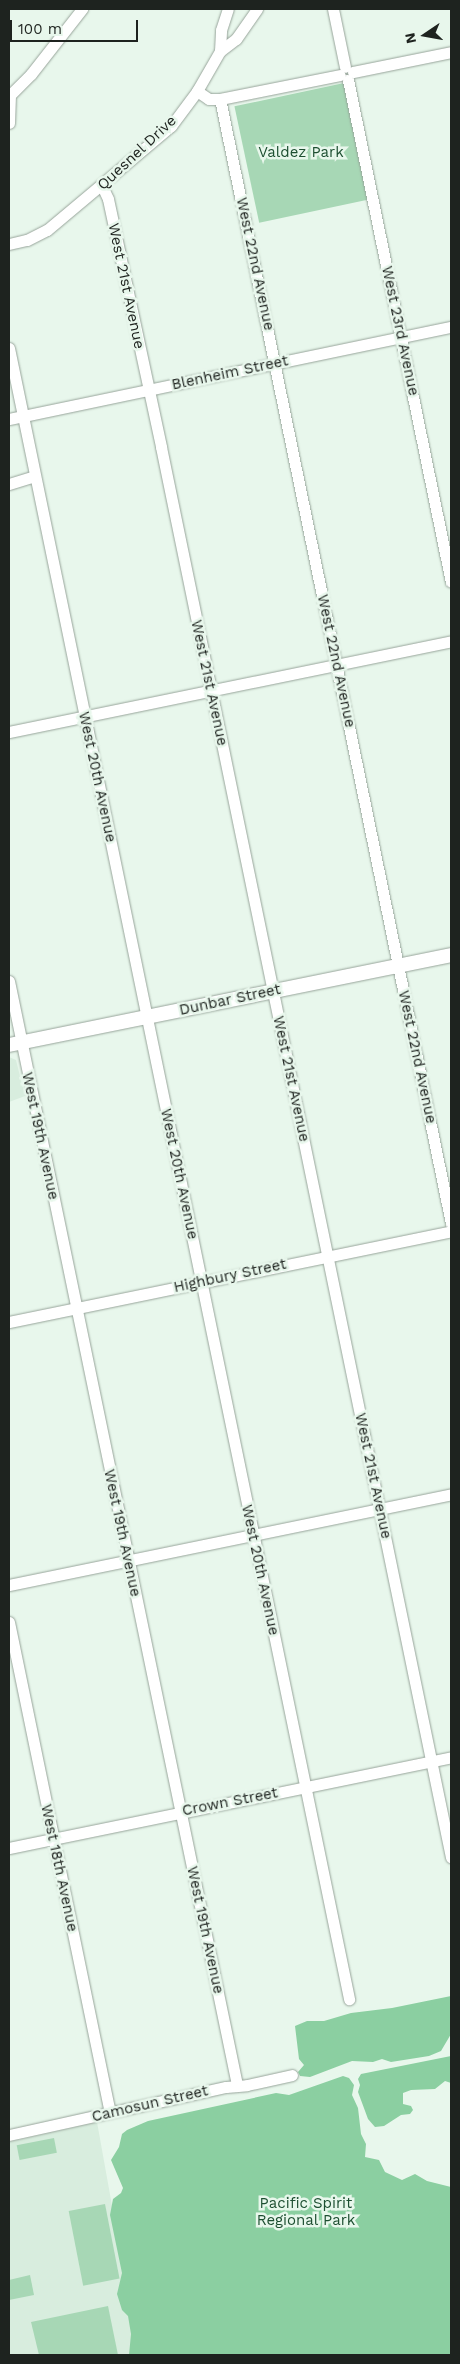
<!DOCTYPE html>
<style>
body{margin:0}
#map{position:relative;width:460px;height:2364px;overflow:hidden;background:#e8f7ec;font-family:"Work Sans",sans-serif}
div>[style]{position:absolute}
.built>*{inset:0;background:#d8edde}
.green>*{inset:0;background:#a7d7b5;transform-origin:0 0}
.forest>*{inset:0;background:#8bcfa1}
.roads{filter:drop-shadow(0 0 1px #97a49a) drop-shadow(0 0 1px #97a49a)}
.minor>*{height:11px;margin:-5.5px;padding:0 5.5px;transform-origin:5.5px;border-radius:5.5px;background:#fff}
.major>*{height:14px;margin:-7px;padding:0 7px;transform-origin:7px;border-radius:7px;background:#fff}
span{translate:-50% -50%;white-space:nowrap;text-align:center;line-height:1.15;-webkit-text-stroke:5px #e8f7ec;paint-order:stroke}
.street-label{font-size:15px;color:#1e231f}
.park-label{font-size:15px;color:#1d4f31}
.frame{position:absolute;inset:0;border:10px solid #1e231f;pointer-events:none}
.north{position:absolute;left:400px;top:10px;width:50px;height:50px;-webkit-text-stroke:4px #e8f7ec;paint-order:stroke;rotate:258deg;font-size:14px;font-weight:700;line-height:20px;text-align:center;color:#1e231f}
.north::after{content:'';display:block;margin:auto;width:18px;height:22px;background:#1e231f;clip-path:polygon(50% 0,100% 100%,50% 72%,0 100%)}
.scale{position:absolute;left:10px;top:20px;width:128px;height:22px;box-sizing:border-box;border:2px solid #1e231f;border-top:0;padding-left:6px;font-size:15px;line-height:18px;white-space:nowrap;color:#1e231f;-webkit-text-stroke:4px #e8f7ec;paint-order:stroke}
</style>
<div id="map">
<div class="built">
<i style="clip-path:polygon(9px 1057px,16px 1060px,25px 1096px,9px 1102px)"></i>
<i style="clip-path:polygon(97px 2122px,125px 2278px,141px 2355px,9px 2355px,9px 2142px)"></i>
</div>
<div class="green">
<i style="left:344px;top:83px;width:119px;height:112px;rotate:78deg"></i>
<i style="left:54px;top:2138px;width:15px;height:38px;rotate:79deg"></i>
<i style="left:105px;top:2204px;width:76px;height:37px;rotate:79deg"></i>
<i style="clip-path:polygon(30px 2275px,34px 2295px,9px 2300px,9px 2280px)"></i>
<i style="clip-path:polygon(108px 2306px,118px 2355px,39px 2355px,31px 2322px)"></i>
</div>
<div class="forest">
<i style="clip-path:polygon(451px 1996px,451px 2034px,441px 2051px,429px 2056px,391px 2062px,382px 2059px,373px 2062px,352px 2061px,310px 2077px,300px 2076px,298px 2072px,304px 2065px,299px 2059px,295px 2026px,307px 2021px,324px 2021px,351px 2013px,392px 2008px)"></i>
<i style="clip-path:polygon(451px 2056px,451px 2083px,445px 2081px,435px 2089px,411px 2090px,403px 2093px,403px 2104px,411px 2106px,413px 2110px,410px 2114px,401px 2115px,384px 2126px,375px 2127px,368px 2119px,358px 2092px,360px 2085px,358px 2079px,361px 2074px)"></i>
<i style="clip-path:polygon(343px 2076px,349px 2078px,354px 2085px,352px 2095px,358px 2108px,361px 2134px,366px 2144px,365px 2157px,379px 2160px,385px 2172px,402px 2180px,415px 2174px,427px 2181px,451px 2187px,451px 2355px,129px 2355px,131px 2334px,128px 2316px,122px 2310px,117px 2294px,122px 2273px,110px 2215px,113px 2199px,121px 2193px,123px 2188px,111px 2160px,119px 2147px,122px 2134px,127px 2130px,148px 2121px,276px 2093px,289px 2095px)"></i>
</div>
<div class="roads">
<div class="minor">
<i style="left:333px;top:9px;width:59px;rotate:78.3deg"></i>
<i style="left:220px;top:51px;width:21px;rotate:-87deg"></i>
<i style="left:221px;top:30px;width:22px;rotate:-72deg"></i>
<i style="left:353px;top:72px;width:100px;rotate:-11.5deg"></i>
<i style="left:348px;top:80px;width:512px;rotate:78.41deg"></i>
<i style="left:197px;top:91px;width:14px;rotate:34deg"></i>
<i style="left:209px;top:99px;width:11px"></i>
<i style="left:220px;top:99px;width:122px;rotate:-11.3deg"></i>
<i style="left:9px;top:96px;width:31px;rotate:-45deg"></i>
<i style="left:31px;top:74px;width:83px;rotate:-51.9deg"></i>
<i style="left:220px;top:99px;width:1147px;rotate:78.39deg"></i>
<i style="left:9px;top:123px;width:28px;rotate:-88deg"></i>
<i style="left:102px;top:186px;width:14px;rotate:65deg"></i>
<i style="left:108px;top:199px;width:254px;rotate:77.9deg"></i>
<i style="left:161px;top:447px;width:1440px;rotate:78.38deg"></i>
<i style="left:9px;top:244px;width:18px;rotate:-13deg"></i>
<i style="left:27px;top:240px;width:22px;rotate:-27deg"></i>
<i style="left:47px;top:230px;width:162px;rotate:-40deg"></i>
<i style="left:171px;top:126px;width:44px;rotate:-53.4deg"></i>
<i style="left:197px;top:91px;width:46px;rotate:-60.1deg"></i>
<i style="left:220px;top:51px;width:20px;rotate:-37deg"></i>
<i style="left:236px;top:39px;width:37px;rotate:-55deg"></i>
<i style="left:9px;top:348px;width:1686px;rotate:78.36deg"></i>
<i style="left:9px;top:419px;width:451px;rotate:-11.8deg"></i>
<i style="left:9px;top:484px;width:27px;rotate:-17deg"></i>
<i style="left:9px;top:732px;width:451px;rotate:-11.6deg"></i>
<i style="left:9px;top:981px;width:1127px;rotate:78.33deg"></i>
<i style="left:9px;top:1322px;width:451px;rotate:-11.6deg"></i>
<i style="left:9px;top:1585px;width:451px;rotate:-11.6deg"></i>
<i style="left:9px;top:1622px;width:501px;rotate:78.38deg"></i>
<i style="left:9px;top:1848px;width:451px;rotate:-11.6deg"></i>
<i style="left:9px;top:2135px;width:222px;rotate:-12.5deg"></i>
<i style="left:226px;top:2087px;width:21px;rotate:-5deg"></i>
<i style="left:247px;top:2085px;width:46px;rotate:-12.5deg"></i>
</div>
<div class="major">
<i style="left:9px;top:1045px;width:451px;rotate:-11.5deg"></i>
</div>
</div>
<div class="street-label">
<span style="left:137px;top:153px;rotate:-43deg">Quesnel Drive</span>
<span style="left:255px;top:264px;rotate:78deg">West 22nd Avenue</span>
<span style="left:126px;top:286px;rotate:78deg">West 21st Avenue</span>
<span style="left:400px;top:331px;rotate:78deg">West 23rd Avenue</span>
<span style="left:230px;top:373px;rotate:-12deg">Blenheim Street</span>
<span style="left:336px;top:661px;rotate:78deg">West 22nd Avenue</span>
<span style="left:209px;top:683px;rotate:78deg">West 21st Avenue</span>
<span style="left:97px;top:777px;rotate:78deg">West 20th Avenue</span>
<span style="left:230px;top:1000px;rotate:-12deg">Dunbar Street</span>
<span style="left:417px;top:1057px;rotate:78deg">West 22nd Avenue</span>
<span style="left:291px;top:1079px;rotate:78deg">West 21st Avenue</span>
<span style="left:40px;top:1136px;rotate:78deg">West 19th Avenue</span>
<span style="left:179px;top:1174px;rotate:78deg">West 20th Avenue</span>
<span style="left:230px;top:1276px;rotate:-12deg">Highbury Street</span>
<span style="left:373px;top:1476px;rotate:78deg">West 21st Avenue</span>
<span style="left:122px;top:1533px;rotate:78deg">West 19th Avenue</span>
<span style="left:260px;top:1570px;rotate:78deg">West 20th Avenue</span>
<span style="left:230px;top:1802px;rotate:-11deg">Crown Street</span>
<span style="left:59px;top:1868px;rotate:78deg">West 18th Avenue</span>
<span style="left:205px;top:1930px;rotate:78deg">West 19th Avenue</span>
<span style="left:150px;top:2104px;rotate:-13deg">Camosun Street</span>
</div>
<div class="park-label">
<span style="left:301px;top:153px">Valdez Park</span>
<span style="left:306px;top:2212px">Pacific Spirit<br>Regional Park</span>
</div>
<div class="frame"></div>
<div class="north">N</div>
<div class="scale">100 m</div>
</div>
